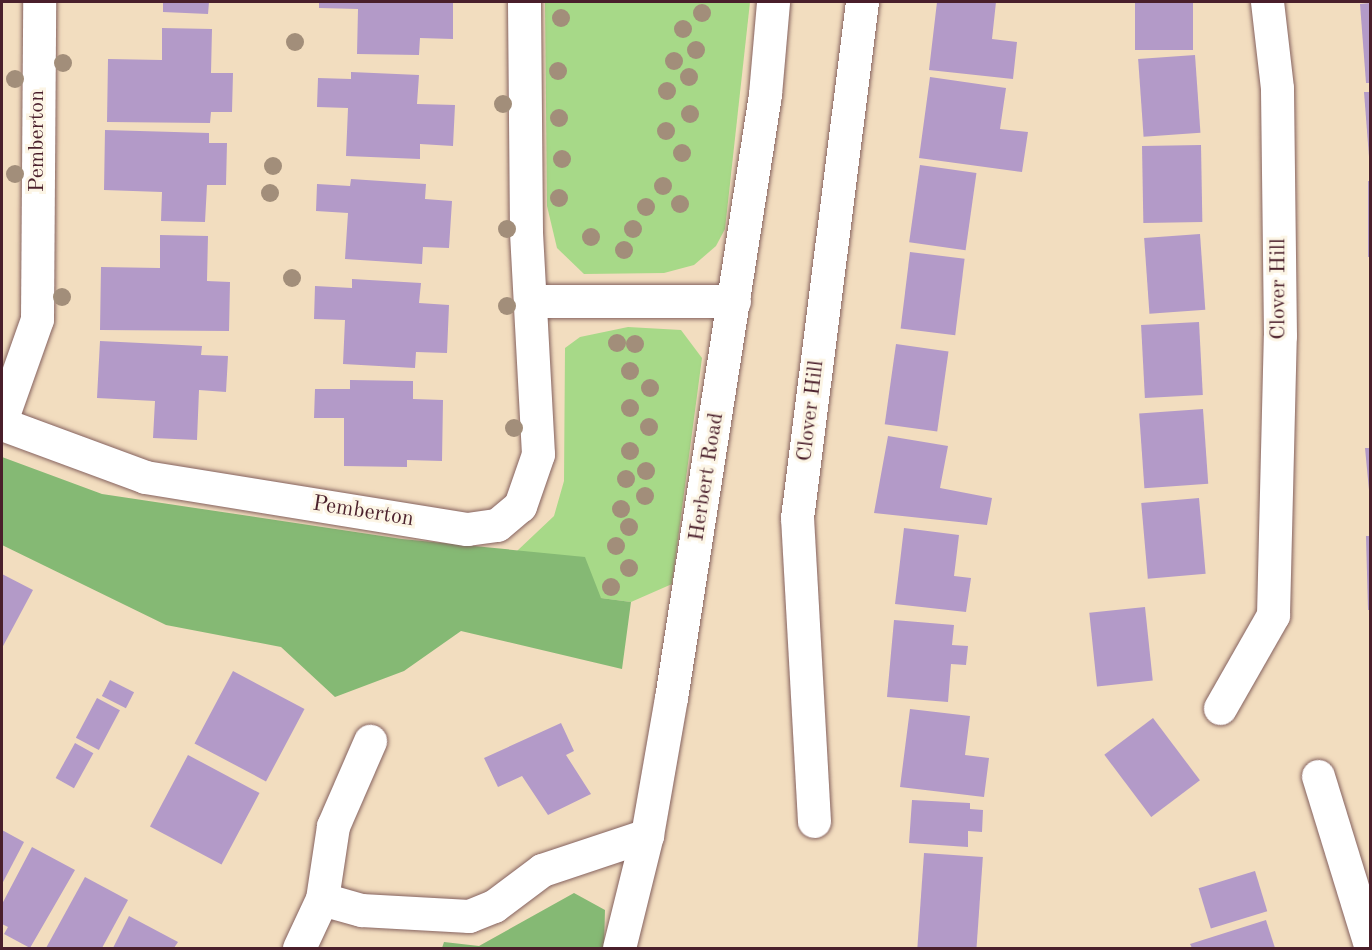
<!DOCTYPE html>
<style>
body{margin:0}
#map{position:relative;width:1372px;height:950px;overflow:hidden;background:#f2ddbf;font-family:"Old Standard TT",serif}
div>[style]{position:absolute}
.green>*{inset:0;background:#a7d988}
.forest>*{inset:0;background:#85b974}
.building>*{inset:0;background:#b39ac8;transform-origin:0 0}
.roads{filter:drop-shadow(0 0 2px #85625f) drop-shadow(0 0 2px #85625f)}
.street>*{height:33px;margin:-16.5px;padding:0 16.5px;transform-origin:16.5px;border-radius:16.5px;background:#fff}
.secondary>*{height:33px;margin:-16.5px;padding:0 16.5px;transform-origin:16.5px;border-radius:16.5px;background:#fff}
.trees>*{width:18px;height:18px;margin:-9px;border-radius:50%;background:#a28e7a}
span{translate:-50% -50%;white-space:nowrap;text-align:center;line-height:1.15;-webkit-text-stroke:6px #fcf5e5;paint-order:stroke}
.street-label{font-size:22px;color:#4a1f2b}
.frame{position:absolute;inset:0;border:3px solid #4a1f2b;pointer-events:none}
</style>
<div id="map">
<div class="green">
<i style="clip-path:polygon(545px 2px,750px 2px,725px 229px,716px 246px,694px 265px,664px 273px,584px 274px,557px 248px,547px 206px)"></i>
<i style="clip-path:polygon(628px 327px,681px 330px,702px 358px,672px 584px,631px 602px,601px 598px,517px 551px,554px 516px,564px 481px,565px 348px,580px 337px)"></i>
</div>
<div class="forest">
<i style="clip-path:polygon(2px 457px,102px 494px,402px 539px,585px 557px,601px 598px,631px 602px,622px 669px,461px 631px,404px 671px,335px 697px,281px 647px,166px 625px,2px 545px)"></i>
<i style="clip-path:polygon(574px 893px,605px 910px,604px 948px,442px 948px,444px 942px,479px 946px)"></i>
</div>
<div class="building">
<i style="clip-path:polygon(163px 2px,209px 2px,208px 14px,163px 12px)"></i>
<i style="clip-path:polygon(319px 2px,453px 2px,453px 39px,420px 38px,419px 55px,357px 54px,358px 9px,319px 8px)"></i>
<i style="clip-path:polygon(937px 2px,996px 2px,992px 39px,1017px 42px,1013px 79px,929px 70px)"></i>
<i style="left:1135px;top:2px;width:58px;height:48px"></i>
<i style="clip-path:polygon(1370px 3px,1370px 83px,1366px 83px,1360px 4px)"></i>
<i style="clip-path:polygon(162px 28px,212px 29px,211px 73px,233px 73px,232px 112px,211px 112px,210px 123px,107px 122px,108px 59px,162px 60px)"></i>
<i style="left:1195px;top:55px;width:78px;height:57px;rotate:86deg"></i>
<i style="clip-path:polygon(351px 72px,419px 75px,417px 104px,455px 105px,453px 146px,420px 144px,420px 159px,346px 156px,348px 108px,317px 107px,318px 78px,351px 79px)"></i>
<i style="clip-path:polygon(930px 77px,1006px 88px,1000px 129px,1028px 132px,1022px 172px,919px 158px)"></i>
<i style="clip-path:polygon(1364px 92px,1370px 92px,1370px 157px,1369px 157px)"></i>
<i style="clip-path:polygon(105px 130px,209px 133px,209px 143px,227px 143px,226px 185px,207px 185px,205px 222px,161px 221px,162px 192px,104px 190px)"></i>
<i style="left:1201px;top:145px;width:77px;height:59px;rotate:89deg"></i>
<i style="left:920px;top:165px;width:57px;height:78px;rotate:8deg"></i>
<i style="clip-path:polygon(351px 179px,426px 184px,425px 199px,452px 201px,449px 248px,423px 247px,422px 264px,345px 259px,348px 213px,316px 211px,317px 184px,350px 186px)"></i>
<i style="left:1368px;top:181px;width:2px;height:76px"></i>
<i style="left:1200px;top:234px;width:76px;height:56px;rotate:86deg"></i>
<i style="clip-path:polygon(160px 235px,208px 236px,207px 281px,230px 282px,229px 331px,100px 330px,101px 267px,160px 268px)"></i>
<i style="left:910px;top:252px;width:55px;height:77px;rotate:7deg"></i>
<i style="clip-path:polygon(352px 279px,421px 283px,419px 303px,449px 305px,447px 353px,416px 352px,415px 368px,343px 364px,345px 320px,314px 319px,315px 286px,352px 288px)"></i>
<i style="left:1199px;top:322px;width:73px;height:58px;rotate:87deg"></i>
<i style="clip-path:polygon(100px 341px,202px 346px,201px 355px,228px 356px,226px 392px,199px 390px,197px 440px,153px 438px,155px 401px,97px 398px)"></i>
<i style="left:896px;top:344px;width:53px;height:81px;rotate:8deg"></i>
<i style="clip-path:polygon(350px 380px,413px 381px,413px 399px,443px 400px,442px 461px,407px 460px,407px 467px,344px 466px,344px 418px,314px 418px,315px 389px,350px 389px)"></i>
<i style="left:1203px;top:409px;width:75px;height:64px;rotate:86deg"></i>
<i style="clip-path:polygon(888px 436px,948px 446px,940px 488px,992px 498px,987px 525px,874px 513px)"></i>
<i style="clip-path:polygon(1365px 448px,1370px 448px,1370px 490px,1369px 490px)"></i>
<i style="left:1199px;top:498px;width:76px;height:58px;rotate:85deg"></i>
<i style="clip-path:polygon(904px 528px,959px 535px,954px 576px,971px 578px,966px 612px,895px 604px)"></i>
<i style="clip-path:polygon(1366px 536px,1370px 536px,1370px 610px,1368px 610px)"></i>
<i style="clip-path:polygon(2px 574px,33px 590px,2px 648px)"></i>
<i style="left:1145px;top:607px;width:74px;height:56px;rotate:84deg"></i>
<i style="clip-path:polygon(894px 620px,954px 625px,952px 645px,968px 646px,966px 665px,951px 664px,948px 702px,887px 697px)"></i>
<i style="left:233px;top:671px;width:81px;height:82px;rotate:28deg"></i>
<i style="left:110px;top:680px;width:27px;height:18px;rotate:27deg"></i>
<i style="left:97px;top:698px;width:26px;height:45px;rotate:28deg"></i>
<i style="clip-path:polygon(910px 709px,970px 716px,965px 755px,989px 758px,984px 797px,900px 787px)"></i>
<i style="left:1153px;top:718px;width:78px;height:61px;rotate:53deg"></i>
<i style="clip-path:polygon(561px 723px,574px 751px,566px 755px,591px 794px,548px 815px,522px 776px,498px 787px,484px 758px)"></i>
<i style="left:75px;top:743px;width:21px;height:40px;rotate:29deg"></i>
<i style="left:188px;top:755px;width:81px;height:81px;rotate:28deg"></i>
<i style="clip-path:polygon(912px 800px,970px 803px,970px 809px,983px 810px,982px 832px,968px 831px,968px 847px,909px 843px)"></i>
<i style="clip-path:polygon(2px 830px,24px 842px,2px 884px)"></i>
<i style="clip-path:polygon(32px 847px,75px 870px,30px 948px,4px 934px,8px 927px,2px 924px,2px 904px)"></i>
<i style="left:924px;top:853px;width:59px;height:95px;rotate:4deg"></i>
<i style="left:1255px;top:871px;width:42px;height:59px;rotate:73deg"></i>
<i style="clip-path:polygon(85px 877px,128px 900px,102px 948px,46px 948px)"></i>
<i style="clip-path:polygon(129px 916px,178px 942px,174px 948px,113px 948px)"></i>
<i style="clip-path:polygon(1266px 920px,1275px 948px,1192px 948px,1190px 944px)"></i>
</div>
<div class="roads">
<div class="street">
<i style="left:533px;top:301px;width:201px"></i>
<i style="left:2px;top:418px;width:105px;rotate:-70.5deg"></i>
<i style="left:37px;top:319px;width:317px;rotate:-89.6deg"></i>
<i style="left:2px;top:424px;width:153px;rotate:20.3deg"></i>
<i style="left:145px;top:477px;width:326px;rotate:9.2deg"></i>
<i style="left:467px;top:529px;width:30px;rotate:-8deg"></i>
<i style="left:497px;top:525px;width:30px;rotate:-40deg"></i>
<i style="left:520px;top:506px;width:55px;rotate:-70.9deg"></i>
<i style="left:538px;top:454px;width:222px;rotate:-93.1deg"></i>
<i style="left:526px;top:232px;width:230px;rotate:-90.5deg"></i>
<i style="left:1220px;top:708px;width:107px;rotate:-60.3deg"></i>
<i style="left:1273px;top:615px;width:279px;rotate:-88.6deg"></i>
<i style="left:1280px;top:336px;width:248px;rotate:-90.7deg"></i>
<i style="left:1277px;top:88px;width:87px;rotate:-96.6deg"></i>
<i style="left:1318px;top:776px;width:177px;rotate:72.9deg"></i>
<i style="left:814px;top:821px;width:303px;rotate:-93.2deg"></i>
<i style="left:797px;top:518px;width:520px;rotate:-82.82deg"></i>
<i style="left:322px;top:899px;width:41px;rotate:15.8deg"></i>
<i style="left:361px;top:910px;width:108px;rotate:3.2deg"></i>
<i style="left:469px;top:916px;width:27px;rotate:-22deg"></i>
<i style="left:494px;top:906px;width:60px;rotate:-36.9deg"></i>
<i style="left:542px;top:870px;width:111px;rotate:-18.4deg"></i>
<i style="left:299px;top:948px;width:54px;rotate:-64.9deg"></i>
<i style="left:322px;top:899px;width:74px;rotate:-81.4deg"></i>
<i style="left:333px;top:826px;width:93px;rotate:-66.5deg"></i>
</div>
<div class="secondary">
<i style="left:619px;top:948px;width:116px;rotate:-76.1deg"></i>
<i style="left:647px;top:835px;width:139px;rotate:-80.1deg"></i>
<i style="left:671px;top:698px;width:611px;rotate:-81.15deg"></i>
<i style="left:765px;top:94px;width:92px;rotate:-85deg"></i>
</div>
</div>
<div class="trees">
<i style="left:702px;top:13px"></i>
<i style="left:561px;top:18px"></i>
<i style="left:683px;top:29px"></i>
<i style="left:295px;top:42px"></i>
<i style="left:696px;top:50px"></i>
<i style="left:674px;top:61px"></i>
<i style="left:63px;top:63px"></i>
<i style="left:558px;top:71px"></i>
<i style="left:689px;top:77px"></i>
<i style="left:15px;top:79px"></i>
<i style="left:667px;top:91px"></i>
<i style="left:503px;top:104px"></i>
<i style="left:690px;top:114px"></i>
<i style="left:559px;top:118px"></i>
<i style="left:666px;top:131px"></i>
<i style="left:682px;top:153px"></i>
<i style="left:562px;top:159px"></i>
<i style="left:273px;top:166px"></i>
<i style="left:15px;top:174px"></i>
<i style="left:663px;top:186px"></i>
<i style="left:270px;top:193px"></i>
<i style="left:559px;top:198px"></i>
<i style="left:680px;top:204px"></i>
<i style="left:646px;top:207px"></i>
<i style="left:507px;top:229px"></i>
<i style="left:633px;top:229px"></i>
<i style="left:591px;top:237px"></i>
<i style="left:624px;top:250px"></i>
<i style="left:292px;top:278px"></i>
<i style="left:62px;top:297px"></i>
<i style="left:507px;top:306px"></i>
<i style="left:617px;top:343px"></i>
<i style="left:635px;top:344px"></i>
<i style="left:630px;top:371px"></i>
<i style="left:650px;top:388px"></i>
<i style="left:630px;top:408px"></i>
<i style="left:649px;top:427px"></i>
<i style="left:514px;top:428px"></i>
<i style="left:630px;top:451px"></i>
<i style="left:646px;top:471px"></i>
<i style="left:626px;top:479px"></i>
<i style="left:645px;top:496px"></i>
<i style="left:621px;top:509px"></i>
<i style="left:629px;top:527px"></i>
<i style="left:616px;top:546px"></i>
<i style="left:629px;top:568px"></i>
<i style="left:611px;top:587px"></i>
</div>
<div class="street-label">
<span style="left:38px;top:141px;rotate:-90deg">Pemberton</span>
<span style="left:1279px;top:289px;rotate:-90deg">Clover Hill</span>
<span style="left:811px;top:411px;rotate:-83deg">Clover Hill</span>
<span style="left:707px;top:477px;rotate:-81deg">Herbert Road</span>
<span style="left:363px;top:512px;rotate:9deg">Pemberton</span>
</div>
<div class="frame"></div>
</div>
